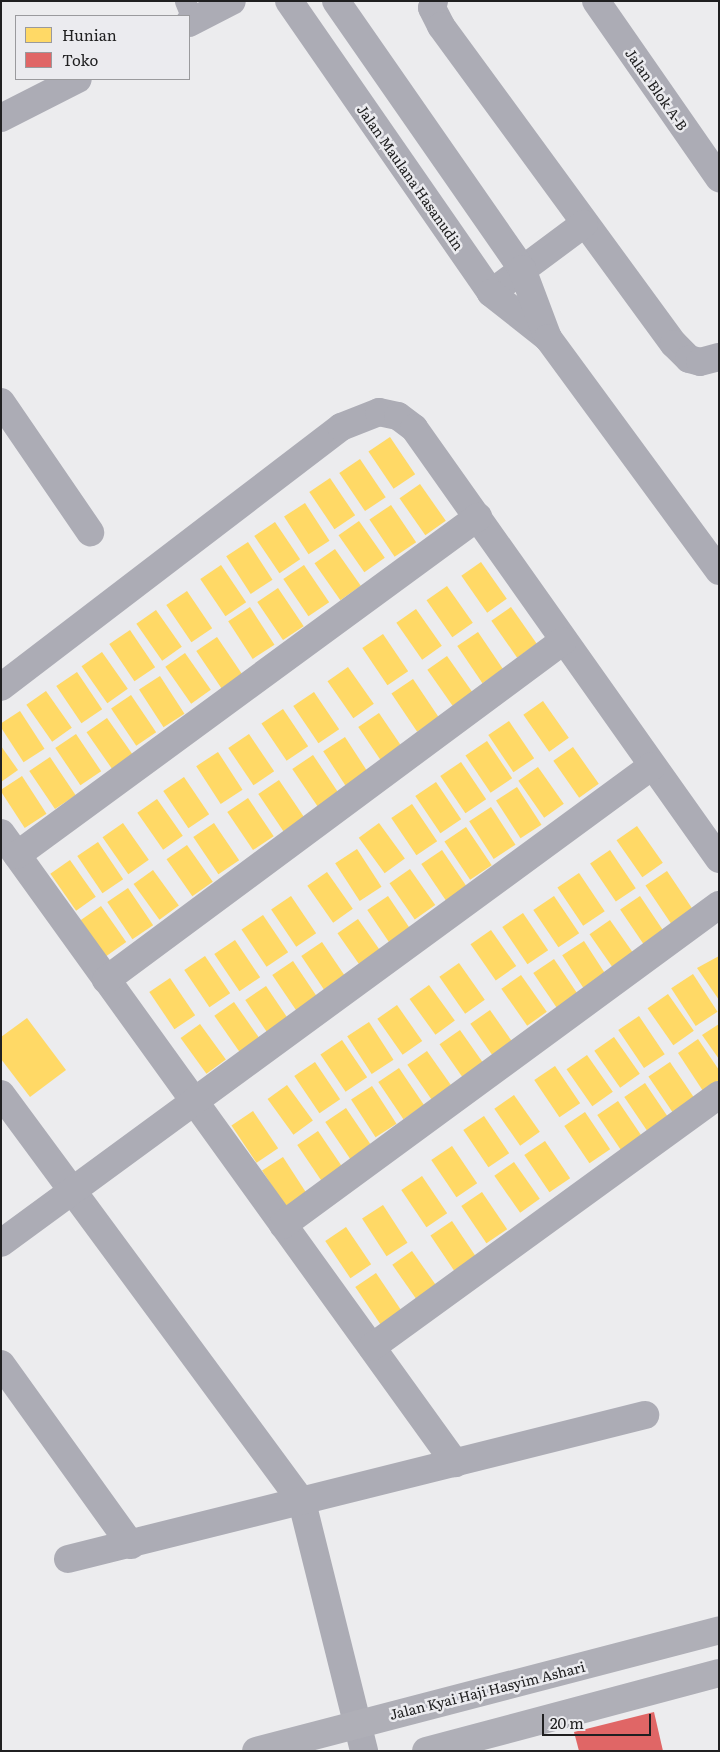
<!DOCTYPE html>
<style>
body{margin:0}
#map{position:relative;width:720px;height:1752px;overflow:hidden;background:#ececee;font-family:Literata,serif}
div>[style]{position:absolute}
.homes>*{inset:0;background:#ffd966;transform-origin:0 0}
.shops>*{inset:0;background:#e06666}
.service>*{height:21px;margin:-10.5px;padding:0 10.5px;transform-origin:10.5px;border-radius:10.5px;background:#acacb5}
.minor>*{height:28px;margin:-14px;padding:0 14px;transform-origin:14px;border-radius:14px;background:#acacb5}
.tertiary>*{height:28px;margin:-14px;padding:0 14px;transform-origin:14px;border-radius:14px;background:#acacb5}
.primary>*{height:28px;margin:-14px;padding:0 14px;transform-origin:14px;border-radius:14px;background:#afafb7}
span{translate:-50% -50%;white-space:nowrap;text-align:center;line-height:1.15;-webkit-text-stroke:5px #ebebef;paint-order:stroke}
.street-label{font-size:14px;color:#202021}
.frame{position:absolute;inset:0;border:2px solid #202021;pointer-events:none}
.legend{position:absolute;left:15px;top:15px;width:175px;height:65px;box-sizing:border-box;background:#ebebef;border:1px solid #9a9a9d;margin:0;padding:6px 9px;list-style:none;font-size:15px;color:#202021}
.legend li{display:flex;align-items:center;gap:10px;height:25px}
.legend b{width:25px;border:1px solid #9a9a9d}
.scale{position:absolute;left:542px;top:1714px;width:109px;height:22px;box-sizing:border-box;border:2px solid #202021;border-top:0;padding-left:6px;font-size:15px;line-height:18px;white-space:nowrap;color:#202021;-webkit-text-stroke:4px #ebebef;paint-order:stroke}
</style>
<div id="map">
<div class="homes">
<i style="left:390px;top:437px;width:45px;height:26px;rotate:56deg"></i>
<i style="left:360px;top:459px;width:46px;height:25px;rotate:56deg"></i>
<i style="left:330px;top:478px;width:45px;height:25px;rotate:56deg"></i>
<i style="left:420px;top:484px;width:45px;height:25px;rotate:55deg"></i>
<i style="left:305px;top:503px;width:45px;height:25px;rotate:57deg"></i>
<i style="left:391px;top:505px;width:45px;height:26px;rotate:56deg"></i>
<i style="left:359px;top:521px;width:45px;height:25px;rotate:55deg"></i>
<i style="left:275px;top:522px;width:45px;height:25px;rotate:56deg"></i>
<i style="left:248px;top:542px;width:45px;height:26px;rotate:57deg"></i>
<i style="left:335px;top:549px;width:45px;height:25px;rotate:55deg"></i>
<i style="left:481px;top:562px;width:45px;height:24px;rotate:55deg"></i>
<i style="left:221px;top:565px;width:45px;height:25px;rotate:56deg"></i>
<i style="left:304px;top:565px;width:45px;height:25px;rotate:56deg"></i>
<i style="left:447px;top:586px;width:45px;height:25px;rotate:55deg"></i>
<i style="left:278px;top:588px;width:46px;height:25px;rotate:56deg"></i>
<i style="left:187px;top:591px;width:45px;height:25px;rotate:56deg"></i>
<i style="left:250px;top:607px;width:45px;height:26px;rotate:57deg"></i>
<i style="left:511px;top:607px;width:45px;height:24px;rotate:55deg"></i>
<i style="left:416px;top:609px;width:45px;height:24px;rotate:55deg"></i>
<i style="left:156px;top:610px;width:45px;height:24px;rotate:55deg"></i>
<i style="left:130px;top:630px;width:45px;height:25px;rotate:56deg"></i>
<i style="left:478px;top:632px;width:45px;height:25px;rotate:56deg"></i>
<i style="left:383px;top:634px;width:45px;height:25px;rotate:56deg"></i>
<i style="left:217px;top:637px;width:45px;height:25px;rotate:56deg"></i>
<i style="left:102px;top:652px;width:45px;height:25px;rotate:55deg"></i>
<i style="left:185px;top:653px;width:45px;height:24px;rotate:55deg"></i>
<i style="left:447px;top:656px;width:44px;height:24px;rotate:55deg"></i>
<i style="left:348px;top:667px;width:45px;height:25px;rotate:55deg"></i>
<i style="left:77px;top:672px;width:45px;height:25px;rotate:56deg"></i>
<i style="left:160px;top:676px;width:45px;height:25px;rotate:57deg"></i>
<i style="left:413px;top:679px;width:46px;height:26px;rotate:56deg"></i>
<i style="left:46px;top:691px;width:45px;height:24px;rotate:55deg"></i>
<i style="left:314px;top:692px;width:45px;height:25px;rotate:56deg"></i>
<i style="left:131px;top:695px;width:45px;height:24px;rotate:56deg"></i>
<i style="left:543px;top:701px;width:45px;height:24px;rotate:55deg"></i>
<i style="left:283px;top:709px;width:45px;height:26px;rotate:56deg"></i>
<i style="left:20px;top:711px;width:45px;height:25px;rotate:57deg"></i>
<i style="left:379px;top:713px;width:45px;height:25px;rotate:56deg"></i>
<i style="left:107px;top:718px;width:45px;height:25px;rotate:55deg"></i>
<i style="left:509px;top:721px;width:45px;height:25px;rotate:56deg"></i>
<i style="left:76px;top:734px;width:45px;height:25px;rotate:56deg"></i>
<i style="left:249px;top:734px;width:45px;height:25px;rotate:56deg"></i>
<i style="left:345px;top:737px;width:45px;height:26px;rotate:57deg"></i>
<i style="left:487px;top:741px;width:45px;height:26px;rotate:56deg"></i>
<i style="clip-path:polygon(1px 746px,18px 770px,1px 782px)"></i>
<i style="left:573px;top:747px;width:45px;height:24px;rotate:55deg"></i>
<i style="left:218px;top:752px;width:45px;height:26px;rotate:57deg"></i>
<i style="left:313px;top:755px;width:46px;height:25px;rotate:56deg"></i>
<i style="left:50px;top:757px;width:46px;height:25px;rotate:56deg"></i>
<i style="left:461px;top:762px;width:45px;height:25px;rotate:56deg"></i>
<i style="left:538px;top:767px;width:45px;height:24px;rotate:55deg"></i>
<i style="left:22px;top:776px;width:45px;height:26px;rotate:57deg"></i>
<i style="left:184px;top:777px;width:45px;height:25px;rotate:56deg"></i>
<i style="left:279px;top:780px;width:45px;height:25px;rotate:56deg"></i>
<i style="left:436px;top:782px;width:45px;height:25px;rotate:56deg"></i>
<i style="left:517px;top:787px;width:45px;height:25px;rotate:57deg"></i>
<i style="left:248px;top:798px;width:46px;height:25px;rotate:56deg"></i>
<i style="left:157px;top:799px;width:45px;height:24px;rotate:55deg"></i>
<i style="left:412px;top:804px;width:45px;height:25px;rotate:56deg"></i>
<i style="left:491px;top:807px;width:45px;height:26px;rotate:57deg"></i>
<i style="left:123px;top:823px;width:45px;height:25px;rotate:55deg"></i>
<i style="left:214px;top:823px;width:45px;height:25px;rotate:56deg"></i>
<i style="left:379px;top:823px;width:44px;height:25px;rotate:54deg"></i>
<i style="left:637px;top:826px;width:45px;height:25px;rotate:55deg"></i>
<i style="left:466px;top:827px;width:46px;height:26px;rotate:56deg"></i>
<i style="left:98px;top:842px;width:45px;height:25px;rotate:56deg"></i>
<i style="left:187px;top:845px;width:45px;height:25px;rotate:55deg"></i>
<i style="left:357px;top:849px;width:45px;height:26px;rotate:57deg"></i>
<i style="left:442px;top:850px;width:45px;height:25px;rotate:56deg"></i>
<i style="left:610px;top:850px;width:46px;height:24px;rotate:56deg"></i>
<i style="left:70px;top:860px;width:45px;height:24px;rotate:55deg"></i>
<i style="left:410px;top:869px;width:44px;height:25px;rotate:55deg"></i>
<i style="left:153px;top:870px;width:44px;height:24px;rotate:54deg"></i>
<i style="left:667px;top:871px;width:46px;height:26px;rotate:56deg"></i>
<i style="left:327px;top:872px;width:45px;height:24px;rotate:55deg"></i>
<i style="left:579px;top:873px;width:46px;height:26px;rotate:56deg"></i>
<i style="left:128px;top:888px;width:45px;height:25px;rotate:56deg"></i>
<i style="left:291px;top:896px;width:45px;height:24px;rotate:56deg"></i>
<i style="left:388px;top:896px;width:45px;height:25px;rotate:56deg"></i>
<i style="left:554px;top:896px;width:45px;height:25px;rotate:56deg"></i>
<i style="left:640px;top:896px;width:46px;height:24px;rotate:56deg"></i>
<i style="left:101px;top:906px;width:44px;height:25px;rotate:55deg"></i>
<i style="left:523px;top:913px;width:45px;height:25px;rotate:56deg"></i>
<i style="left:263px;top:915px;width:45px;height:26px;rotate:56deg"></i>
<i style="left:358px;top:919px;width:44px;height:25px;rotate:55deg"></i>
<i style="left:610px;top:920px;width:44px;height:25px;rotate:55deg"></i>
<i style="left:491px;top:930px;width:44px;height:25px;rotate:55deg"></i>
<i style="left:235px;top:940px;width:45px;height:25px;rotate:56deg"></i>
<i style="left:584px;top:941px;width:45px;height:26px;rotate:57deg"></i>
<i style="left:322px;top:942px;width:45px;height:25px;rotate:56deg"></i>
<i style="left:205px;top:956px;width:45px;height:25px;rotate:56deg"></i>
<i style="clip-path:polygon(719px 956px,719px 1000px,697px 968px)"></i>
<i style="left:554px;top:959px;width:45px;height:25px;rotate:56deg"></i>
<i style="left:293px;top:961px;width:46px;height:25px;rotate:56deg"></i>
<i style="left:459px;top:963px;width:45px;height:24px;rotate:55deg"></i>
<i style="left:693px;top:974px;width:45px;height:26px;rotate:57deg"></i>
<i style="left:521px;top:975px;width:45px;height:24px;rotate:55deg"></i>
<i style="left:170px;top:978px;width:45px;height:25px;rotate:56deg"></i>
<i style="left:429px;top:985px;width:44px;height:24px;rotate:54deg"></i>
<i style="left:266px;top:986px;width:45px;height:25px;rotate:56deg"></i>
<i style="left:668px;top:994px;width:45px;height:25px;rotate:55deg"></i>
<i style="left:234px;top:1002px;width:45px;height:24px;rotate:55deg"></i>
<i style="left:397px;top:1005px;width:44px;height:24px;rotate:55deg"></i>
<i style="left:490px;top:1010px;width:44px;height:24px;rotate:55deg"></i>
<i style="left:639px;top:1016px;width:46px;height:25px;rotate:56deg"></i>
<i style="clip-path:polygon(27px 1018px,66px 1070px,30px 1097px,1px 1059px,1px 1037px)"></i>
<i style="left:369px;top:1022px;width:45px;height:26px;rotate:57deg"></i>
<i style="left:200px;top:1024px;width:44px;height:24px;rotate:54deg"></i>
<i style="clip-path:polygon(719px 1024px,719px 1059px,702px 1035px)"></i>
<i style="left:460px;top:1030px;width:45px;height:25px;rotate:55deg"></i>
<i style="left:614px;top:1037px;width:45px;height:24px;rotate:55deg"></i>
<i style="clip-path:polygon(698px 1039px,719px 1070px,719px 1080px,703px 1091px,678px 1053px)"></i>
<i style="left:342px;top:1040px;width:45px;height:26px;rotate:56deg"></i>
<i style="left:427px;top:1051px;width:45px;height:24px;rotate:55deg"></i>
<i style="left:587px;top:1055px;width:45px;height:25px;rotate:55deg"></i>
<i style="left:315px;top:1062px;width:45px;height:25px;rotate:56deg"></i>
<i style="left:670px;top:1062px;width:45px;height:26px;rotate:56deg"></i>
<i style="left:555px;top:1066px;width:45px;height:25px;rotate:56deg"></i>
<i style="left:399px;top:1068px;width:45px;height:25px;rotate:56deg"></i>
<i style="left:645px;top:1083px;width:45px;height:25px;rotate:56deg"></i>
<i style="left:287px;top:1085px;width:44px;height:24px;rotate:54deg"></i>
<i style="left:372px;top:1086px;width:45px;height:25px;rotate:57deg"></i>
<i style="left:514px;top:1095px;width:45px;height:24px;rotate:55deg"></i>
<i style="left:618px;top:1101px;width:45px;height:25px;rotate:56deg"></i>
<i style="left:346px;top:1108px;width:45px;height:25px;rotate:56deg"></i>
<i style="left:253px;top:1111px;width:45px;height:26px;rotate:56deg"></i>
<i style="left:585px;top:1112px;width:45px;height:25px;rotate:56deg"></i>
<i style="left:484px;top:1116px;width:45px;height:25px;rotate:56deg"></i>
<i style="left:318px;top:1131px;width:45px;height:25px;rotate:56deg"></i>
<i style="left:545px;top:1141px;width:45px;height:25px;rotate:56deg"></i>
<i style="left:452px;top:1146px;width:45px;height:25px;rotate:56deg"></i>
<i style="left:283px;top:1157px;width:45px;height:25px;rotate:57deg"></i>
<i style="left:514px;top:1162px;width:45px;height:24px;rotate:55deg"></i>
<i style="left:422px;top:1176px;width:45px;height:25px;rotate:56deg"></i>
<i style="left:482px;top:1192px;width:45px;height:25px;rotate:56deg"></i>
<i style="left:383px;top:1205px;width:45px;height:25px;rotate:57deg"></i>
<i style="left:452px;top:1221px;width:46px;height:26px;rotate:56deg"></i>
<i style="left:346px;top:1227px;width:45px;height:25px;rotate:56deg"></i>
<i style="left:412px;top:1251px;width:45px;height:24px;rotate:55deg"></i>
<i style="left:376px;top:1273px;width:45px;height:25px;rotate:56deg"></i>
</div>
<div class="shops">
<i style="clip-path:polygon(654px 1712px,663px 1751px,579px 1751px,574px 1732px)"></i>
</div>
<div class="service">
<i style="left:185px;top:1px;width:22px;rotate:68deg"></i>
</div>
<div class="minor">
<i style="left:434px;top:1px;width:7px;rotate:106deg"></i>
<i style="left:432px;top:8px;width:20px;rotate:63deg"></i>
<i style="left:441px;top:26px;width:394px;rotate:53.8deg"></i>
<i style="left:674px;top:344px;width:21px;rotate:45deg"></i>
<i style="left:689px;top:359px;width:11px;rotate:15deg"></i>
<i style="left:700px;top:362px;width:20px;rotate:-15deg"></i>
<i style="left:596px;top:1px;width:216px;rotate:55.2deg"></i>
<i style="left:189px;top:23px;width:48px;rotate:-27.1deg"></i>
<i style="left:1px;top:118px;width:86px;rotate:-26.9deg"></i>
<i style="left:491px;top:293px;width:116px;rotate:-36.6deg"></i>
<i style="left:1px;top:402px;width:158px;rotate:55.6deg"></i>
<i style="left:1px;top:687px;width:428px;rotate:-37.4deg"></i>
<i style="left:341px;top:427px;width:41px;rotate:-21.5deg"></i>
<i style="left:379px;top:412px;width:19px;rotate:12deg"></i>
<i style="left:398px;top:416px;width:20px;rotate:37deg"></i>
<i style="left:414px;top:428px;width:528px;rotate:54.71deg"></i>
<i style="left:1px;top:833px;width:777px;rotate:54.22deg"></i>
<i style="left:17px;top:855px;width:572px;rotate:-36.25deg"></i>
<i style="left:106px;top:980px;width:569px;rotate:-36.57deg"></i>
<i style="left:1px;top:1094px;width:507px;rotate:53.58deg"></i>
<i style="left:302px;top:1502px;width:257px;rotate:76deg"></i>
<i style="left:283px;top:1225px;width:541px;rotate:-36.28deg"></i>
<i style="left:1px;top:1243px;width:807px;rotate:-36.23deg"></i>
<i style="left:372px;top:1347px;width:429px;rotate:-36deg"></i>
<i style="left:1px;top:1364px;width:223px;rotate:54.3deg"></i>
<i style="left:68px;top:1559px;width:595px;rotate:-14.01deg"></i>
</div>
<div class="tertiary">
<i style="left:289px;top:1px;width:355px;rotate:55.3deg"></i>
<i style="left:491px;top:293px;width:73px;rotate:38.3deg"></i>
<i style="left:336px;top:1px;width:326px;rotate:55.2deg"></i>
<i style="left:522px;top:269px;width:74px;rotate:69.4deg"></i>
<i style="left:548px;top:338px;width:289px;rotate:53.7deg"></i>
</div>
<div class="primary">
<i style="left:256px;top:1751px;width:479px;rotate:-14.6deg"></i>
<i style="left:426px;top:1751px;width:303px;rotate:-14.9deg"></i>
</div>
<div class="street-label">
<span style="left:657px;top:89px;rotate:55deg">Jalan Blok A-B</span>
<span style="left:411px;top:177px;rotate:55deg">Jalan Maulana Hasanudin</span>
<span style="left:487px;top:1690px;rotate:-14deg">Jalan Kyai Haji Hasyim Ashari</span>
</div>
<div class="frame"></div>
<ul class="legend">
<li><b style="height:14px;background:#ffd966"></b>Hunian</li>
<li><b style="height:14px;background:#e06666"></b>Toko</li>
</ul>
<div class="scale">20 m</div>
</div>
